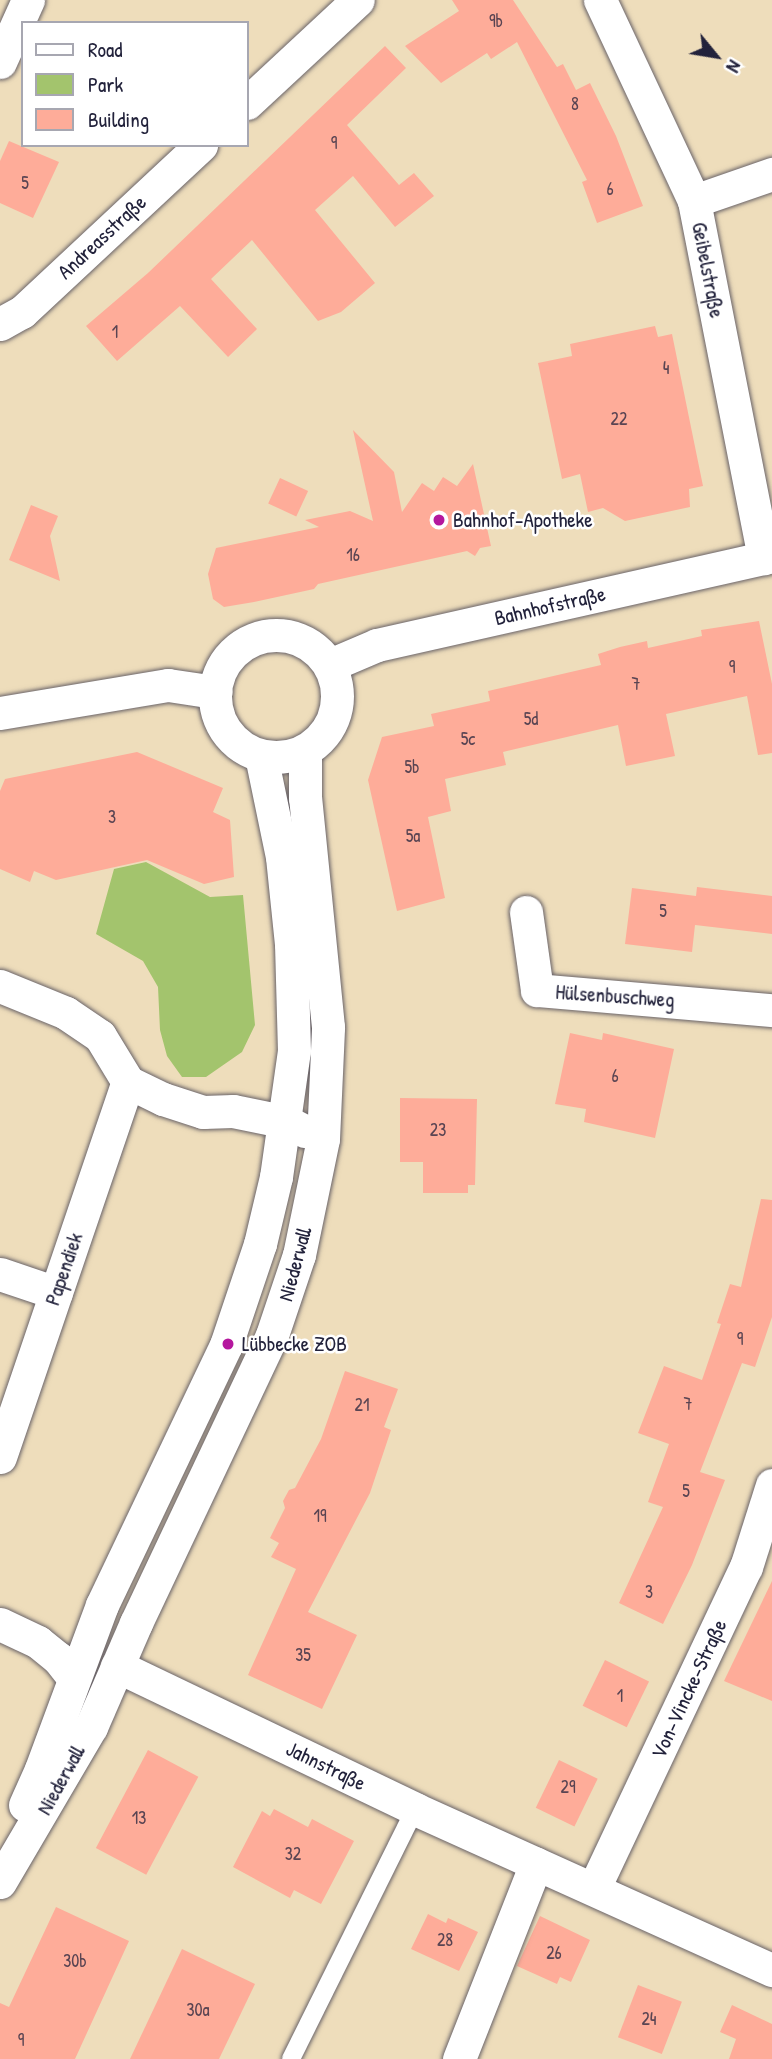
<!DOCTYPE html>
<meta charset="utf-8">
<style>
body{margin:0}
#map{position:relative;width:772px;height:2059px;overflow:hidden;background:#edb;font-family:"Patrick Hand",sans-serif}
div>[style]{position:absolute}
.green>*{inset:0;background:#a3c46d}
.building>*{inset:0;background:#feac99;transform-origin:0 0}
.roads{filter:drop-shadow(0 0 2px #696368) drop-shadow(0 0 2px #696368)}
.service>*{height:18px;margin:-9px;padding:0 9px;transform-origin:9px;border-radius:9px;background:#fff}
.minor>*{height:33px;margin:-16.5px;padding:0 16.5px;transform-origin:16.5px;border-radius:16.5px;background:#fff}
.minor>.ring{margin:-16.5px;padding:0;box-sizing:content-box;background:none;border:33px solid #fff;border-radius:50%}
.dots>*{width:19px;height:19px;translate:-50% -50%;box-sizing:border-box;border:4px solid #fff;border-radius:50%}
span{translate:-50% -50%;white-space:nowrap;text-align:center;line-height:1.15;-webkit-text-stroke:5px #fff;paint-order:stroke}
.number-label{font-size:18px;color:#594452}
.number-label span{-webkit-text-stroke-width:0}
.street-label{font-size:21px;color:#22223b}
.poi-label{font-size:21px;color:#22223b}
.left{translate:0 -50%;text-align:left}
.legend{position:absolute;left:21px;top:21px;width:228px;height:126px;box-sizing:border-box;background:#fff;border:2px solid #a7a7b1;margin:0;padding:9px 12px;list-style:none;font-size:21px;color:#22223b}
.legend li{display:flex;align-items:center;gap:14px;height:35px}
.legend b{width:35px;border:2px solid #a7a7b1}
.north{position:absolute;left:681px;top:21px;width:70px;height:70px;-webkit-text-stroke:5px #fff;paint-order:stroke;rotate:120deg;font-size:19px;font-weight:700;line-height:28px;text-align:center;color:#22223b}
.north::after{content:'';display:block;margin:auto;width:24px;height:32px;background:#22223b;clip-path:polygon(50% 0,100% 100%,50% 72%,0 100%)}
</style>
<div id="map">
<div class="green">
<i style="clip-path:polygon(146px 862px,210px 897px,243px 895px,255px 1025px,242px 1052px,206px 1077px,182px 1077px,167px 1056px,160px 1030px,158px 987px,143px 961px,96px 934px,114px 869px)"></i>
</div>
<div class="building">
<i style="clip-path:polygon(452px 0,513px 0,557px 67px,563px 64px,576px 90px,590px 83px,616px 136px,643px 206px,597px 223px,582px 182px,587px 180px,517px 42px,491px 59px,487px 53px,441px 83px,405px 46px,459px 11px)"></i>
<i style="clip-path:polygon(385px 46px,406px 68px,347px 125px,399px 185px,414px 173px,434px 196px,395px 227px,353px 176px,315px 210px,375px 283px,341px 312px,318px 321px,252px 240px,211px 279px,257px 329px,228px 357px,180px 306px,117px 361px,86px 326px,148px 273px)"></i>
<i style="clip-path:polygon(9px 141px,59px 162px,33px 218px,0 203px,0 161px)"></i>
<i style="clip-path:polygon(655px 326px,658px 337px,672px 334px,703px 486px,689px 489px,690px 507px,625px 521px,603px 508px,588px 512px,580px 474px,562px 479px,538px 363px,572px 356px,570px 344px)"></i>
<i style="clip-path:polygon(353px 430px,394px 472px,402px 512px,422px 483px,434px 491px,443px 477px,457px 486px,473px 464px,491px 546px,480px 548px,475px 556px,467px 551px,318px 584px,314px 589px,254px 602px,224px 607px,213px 599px,208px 574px,216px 548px,319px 527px,305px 520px,350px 511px,373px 521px)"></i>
<i style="left:280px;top:478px;width:31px;height:28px;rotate:25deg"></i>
<i style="clip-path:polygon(31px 505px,58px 516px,50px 536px,60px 581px,9px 560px)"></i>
<i style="clip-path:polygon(759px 621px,772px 684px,772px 753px,758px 755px,747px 696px,666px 714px,675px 756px,626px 766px,618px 725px,503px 752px,506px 765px,445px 779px,451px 811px,428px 817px,445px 898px,397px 911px,368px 780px,382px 737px,434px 726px,431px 714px,490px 701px,488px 691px,601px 665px,598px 654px,620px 647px,647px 641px,648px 648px,702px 636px,701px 630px)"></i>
<i style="clip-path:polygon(137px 752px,223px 788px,213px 812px,230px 820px,234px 877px,204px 884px,147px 860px,56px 880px,34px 871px,30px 882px,0 869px,0 791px,5px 779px)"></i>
<i style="clip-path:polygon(697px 887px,772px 896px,772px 934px,695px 925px,692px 952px,625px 944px,632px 888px,696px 896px)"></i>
<i style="clip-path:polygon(570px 1033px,602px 1040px,603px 1033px,674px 1049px,655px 1138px,584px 1122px,586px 1109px,555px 1104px)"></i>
<i style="clip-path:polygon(400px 1098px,477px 1099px,475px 1185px,468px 1185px,468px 1193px,423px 1193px,423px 1162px,400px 1162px)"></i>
<i style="clip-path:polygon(761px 1199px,772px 1200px,772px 1317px,755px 1367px,742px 1363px,700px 1472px,725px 1480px,692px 1565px,663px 1624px,619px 1603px,663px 1507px,648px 1502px,669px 1444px,638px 1433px,664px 1366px,702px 1380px,721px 1324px,717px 1323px,730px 1284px,741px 1287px)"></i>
<i style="clip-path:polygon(345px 1371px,398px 1389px,384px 1427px,391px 1430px,370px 1493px,308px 1612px,357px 1635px,322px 1709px,248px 1675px,296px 1569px,271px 1557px,279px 1543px,270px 1538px,285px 1508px,283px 1501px,289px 1490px,295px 1488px,321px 1439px)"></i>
<i style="clip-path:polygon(772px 1581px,772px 1701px,724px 1681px)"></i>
<i style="left:605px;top:1660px;width:49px;height:51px;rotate:26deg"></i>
<i style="left:148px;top:1750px;width:57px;height:111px;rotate:28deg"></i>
<i style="left:559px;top:1760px;width:43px;height:53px;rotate:26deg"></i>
<i style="clip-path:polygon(274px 1809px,308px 1827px,312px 1819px,354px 1841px,321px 1904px,294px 1890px,290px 1898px,233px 1867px,262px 1811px,270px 1816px)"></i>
<i style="clip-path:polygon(56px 1907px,129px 1941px,75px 2059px,0 2059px,0 2003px,9px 2007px)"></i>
<i style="clip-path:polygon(428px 1914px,446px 1923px,448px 1918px,478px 1932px,459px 1971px,411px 1949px)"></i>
<i style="clip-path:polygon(540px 1916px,590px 1940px,571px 1982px,560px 1977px,557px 1984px,517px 1966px)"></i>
<i style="clip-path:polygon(182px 1949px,255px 1984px,219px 2059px,130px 2059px)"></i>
<i style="left:638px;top:1985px;width:47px;height:56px;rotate:21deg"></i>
<i style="clip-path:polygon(732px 2005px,772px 2024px,772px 2059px,729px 2059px,736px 2039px,720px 2032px)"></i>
</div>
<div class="roads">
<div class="service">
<i style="left:291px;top:2059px;width:279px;rotate:-63.6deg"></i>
</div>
<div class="minor">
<i style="left:600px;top:0;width:222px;rotate:64.9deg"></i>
<i style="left:694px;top:201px;width:364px;rotate:78.9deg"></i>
<i style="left:0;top:62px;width:68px;rotate:-65.7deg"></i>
<i style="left:247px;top:103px;width:151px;rotate:-42.9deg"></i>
<i style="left:694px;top:201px;width:83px;rotate:-19.1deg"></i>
<i style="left:0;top:324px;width:25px;rotate:-29deg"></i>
<i style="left:22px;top:312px;width:245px;rotate:-43deg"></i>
<i class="ring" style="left:215px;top:635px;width:89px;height:89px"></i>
<i style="left:330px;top:665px;width:51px;rotate:-23.1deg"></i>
<i style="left:377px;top:645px;width:405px;rotate:-12.7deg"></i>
<i style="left:0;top:713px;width:170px;rotate:-9.5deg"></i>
<i style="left:168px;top:685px;width:48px;rotate:8.5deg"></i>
<i style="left:526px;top:912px;width:79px;rotate:82deg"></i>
<i style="left:537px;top:990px;width:236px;rotate:4.9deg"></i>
<i style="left:0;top:986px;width:71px;rotate:22.2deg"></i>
<i style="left:66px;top:1013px;width:41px;rotate:34.1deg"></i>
<i style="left:100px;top:1036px;width:54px;rotate:58.7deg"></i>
<i style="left:128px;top:1082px;width:39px;rotate:26deg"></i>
<i style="left:163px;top:1099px;width:42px;rotate:18deg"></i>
<i style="left:203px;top:1112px;width:30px;rotate:-2deg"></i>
<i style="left:233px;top:1111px;width:55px;rotate:11.5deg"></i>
<i style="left:287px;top:1122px;width:20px;rotate:27deg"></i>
<i style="left:0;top:1274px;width:59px;rotate:18.7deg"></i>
<i style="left:0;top:1457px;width:396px;rotate:-71.2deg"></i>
<i style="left:0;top:1624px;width:42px;rotate:25.3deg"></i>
<i style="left:38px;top:1642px;width:26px;rotate:39deg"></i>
<i style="left:58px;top:1658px;width:24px;rotate:52deg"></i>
<i style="left:117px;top:1666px;width:331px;rotate:25.6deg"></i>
<i style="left:415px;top:1809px;width:392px;rotate:24.3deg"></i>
<i style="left:25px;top:1805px;width:39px;rotate:-66deg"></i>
<i style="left:41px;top:1769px;width:175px;rotate:-69.6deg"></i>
<i style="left:102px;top:1605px;width:288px;rotate:-64.5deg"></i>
<i style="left:226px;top:1345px;width:107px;rotate:-71.4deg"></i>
<i style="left:260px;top:1244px;width:69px;rotate:-76.6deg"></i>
<i style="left:276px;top:1177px;width:127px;rotate:-81.9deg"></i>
<i style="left:294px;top:1051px;width:107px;rotate:-91.6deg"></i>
<i style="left:291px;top:944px;width:87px;rotate:-95.9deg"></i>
<i style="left:282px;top:857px;width:103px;rotate:-101.7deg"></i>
<i style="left:0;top:1882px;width:180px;rotate:-59.6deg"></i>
<i style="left:91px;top:1727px;width:113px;rotate:-66.6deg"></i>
<i style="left:136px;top:1623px;width:318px;rotate:-64.7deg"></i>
<i style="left:272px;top:1335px;width:84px;rotate:-71.4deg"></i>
<i style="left:299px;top:1255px;width:118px;rotate:-78.3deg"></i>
<i style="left:323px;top:1139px;width:112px;rotate:-87.4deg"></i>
<i style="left:328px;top:1027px;width:230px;rotate:-95.7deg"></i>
<i style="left:305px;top:798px;width:47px;rotate:-90deg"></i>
<i style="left:594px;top:1888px;width:355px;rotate:-64.7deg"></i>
<i style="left:746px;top:1567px;width:86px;rotate:-72.4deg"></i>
<i style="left:459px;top:2059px;width:210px;rotate:-68.5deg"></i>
</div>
</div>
<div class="dots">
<i style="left:439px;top:520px;background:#b5179e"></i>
<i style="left:228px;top:1344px;background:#b5179e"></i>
</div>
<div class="number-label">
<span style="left:496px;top:21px">9b</span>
<span style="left:575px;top:104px">8</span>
<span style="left:334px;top:143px">9</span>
<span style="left:25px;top:183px">5</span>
<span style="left:610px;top:189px">6</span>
<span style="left:115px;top:332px">1</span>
<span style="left:666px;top:368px">4</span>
<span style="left:619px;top:419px">22</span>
<span style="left:353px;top:555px">16</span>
<span style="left:732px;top:667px">9</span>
<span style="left:636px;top:684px">7</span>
<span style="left:531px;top:719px">5d</span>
<span style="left:468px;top:739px">5c</span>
<span style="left:412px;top:767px">5b</span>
<span style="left:112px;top:817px">3</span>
<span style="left:413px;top:836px">5a</span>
<span style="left:663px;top:911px">5</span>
<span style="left:615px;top:1076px">6</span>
<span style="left:438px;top:1130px">23</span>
<span style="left:740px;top:1339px">9</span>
<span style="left:688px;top:1404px">7</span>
<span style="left:362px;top:1405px">21</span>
<span style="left:686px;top:1491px">5</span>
<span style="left:320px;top:1516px">19</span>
<span style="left:649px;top:1592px">3</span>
<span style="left:303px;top:1655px">35</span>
<span style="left:620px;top:1696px">1</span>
<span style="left:568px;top:1787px">29</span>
<span style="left:139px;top:1818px">13</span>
<span style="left:293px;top:1854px">32</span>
<span style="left:445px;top:1940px">28</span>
<span style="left:554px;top:1953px">26</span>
<span style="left:75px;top:1961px">30b</span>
<span style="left:198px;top:2010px">30a</span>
<span style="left:649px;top:2019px">24</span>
<span style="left:21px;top:2040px">9</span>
</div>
<div class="street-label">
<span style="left:102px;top:237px;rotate:-43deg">Andreasstraße</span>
<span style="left:708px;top:270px;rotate:79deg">Geibelstraße</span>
<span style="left:550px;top:606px;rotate:-13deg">Bahnhofstraße</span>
<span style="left:615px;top:996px;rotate:4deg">Hülsenbuschweg</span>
<span style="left:295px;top:1264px;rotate:-75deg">Niederwall</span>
<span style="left:64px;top:1269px;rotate:-71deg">Papendiek</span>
<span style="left:689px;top:1689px;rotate:-65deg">Von-Vincke-Straße</span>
<span style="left:326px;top:1766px;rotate:26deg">Jahnstraße</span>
<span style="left:61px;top:1780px;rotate:-61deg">Niederwall</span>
</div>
<div class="poi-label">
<span class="left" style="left:453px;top:520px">Bahnhof-Apotheke</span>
<span class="left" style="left:242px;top:1344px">Lübbecke ZOB</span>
</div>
<ul class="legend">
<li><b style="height:9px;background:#fff"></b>Road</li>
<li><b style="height:19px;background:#a3c46d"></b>Park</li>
<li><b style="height:19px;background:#feac99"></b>Building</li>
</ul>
<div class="north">N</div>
</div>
